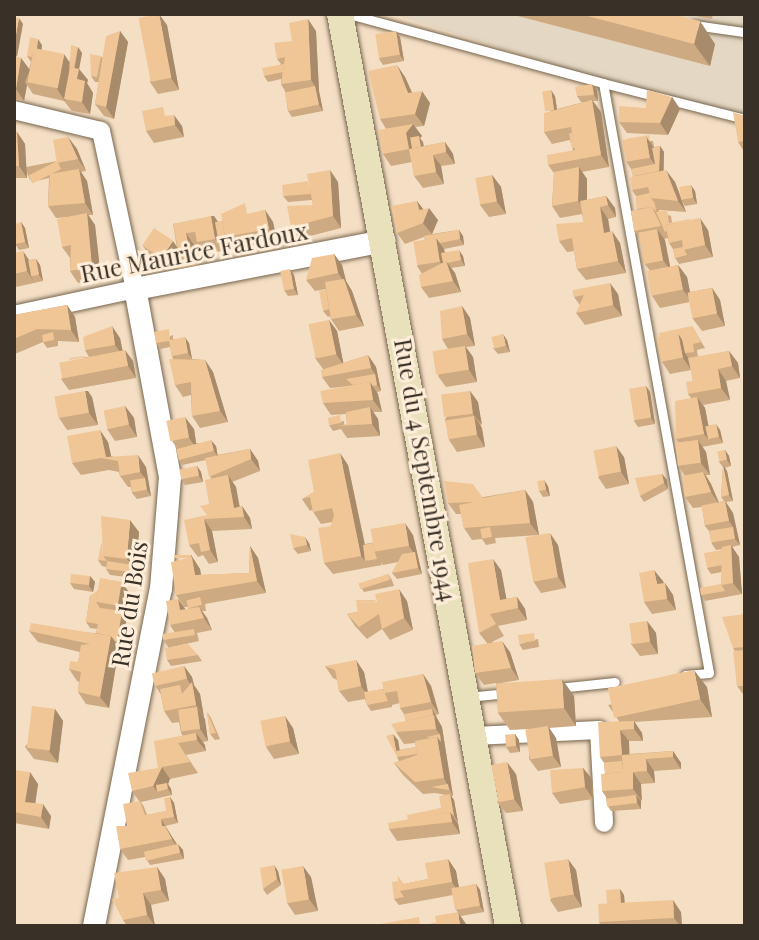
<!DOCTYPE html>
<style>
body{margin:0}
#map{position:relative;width:759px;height:940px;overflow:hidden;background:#f4dfc5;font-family:"Playfair Display",serif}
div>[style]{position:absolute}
.industrial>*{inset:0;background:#e4d7c3}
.roads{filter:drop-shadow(0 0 2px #77654d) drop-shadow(0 0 2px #77654d)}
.service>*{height:9px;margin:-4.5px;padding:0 4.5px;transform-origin:4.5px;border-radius:4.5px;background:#fff}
.minor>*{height:18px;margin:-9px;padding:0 9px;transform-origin:9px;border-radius:9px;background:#fff}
.tertiary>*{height:22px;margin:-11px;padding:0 11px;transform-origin:11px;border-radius:11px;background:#fff}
.secondary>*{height:26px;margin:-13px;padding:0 13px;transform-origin:13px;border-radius:13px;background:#e9e0bc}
.wall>*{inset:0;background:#ceaa82}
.shaded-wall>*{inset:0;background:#a88b6a}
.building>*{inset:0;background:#f0c697;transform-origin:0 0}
span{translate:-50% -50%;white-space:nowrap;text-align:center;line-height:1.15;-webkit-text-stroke:6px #feedd8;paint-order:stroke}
.street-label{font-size:24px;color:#393127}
.frame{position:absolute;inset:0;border:16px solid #393127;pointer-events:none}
</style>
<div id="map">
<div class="industrial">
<i style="clip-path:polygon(392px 14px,745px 14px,745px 124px)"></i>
</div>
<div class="roads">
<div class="service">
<i style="left:349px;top:14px;width:263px;rotate:15.2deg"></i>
<i style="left:603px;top:83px;width:599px;rotate:79.81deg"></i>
<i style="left:709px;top:673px;width:24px;rotate:175deg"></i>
<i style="left:694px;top:25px;width:50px;rotate:8deg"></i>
<i style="left:603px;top:83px;width:146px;rotate:14.2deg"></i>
<i style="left:558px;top:688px;width:57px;rotate:-6deg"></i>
<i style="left:467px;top:697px;width:41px;rotate:-5.6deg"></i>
</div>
<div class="minor">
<i style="left:14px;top:110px;width:89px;rotate:13.6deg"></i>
<i style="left:101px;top:131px;width:162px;rotate:77.9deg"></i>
<i style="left:135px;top:289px;width:124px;rotate:167.9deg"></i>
<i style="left:474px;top:736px;width:125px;rotate:-2.7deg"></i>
<i style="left:599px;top:730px;width:93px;rotate:86.9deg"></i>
</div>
<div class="tertiary">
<i style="left:94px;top:926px;width:344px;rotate:-78.8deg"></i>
<i style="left:161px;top:589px;width:112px;rotate:-85.4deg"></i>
<i style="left:170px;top:477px;width:191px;rotate:-100.5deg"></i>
<i style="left:135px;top:289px;width:254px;rotate:-10.9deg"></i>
</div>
<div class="secondary">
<i style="left:340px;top:14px;width:927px;rotate:79.56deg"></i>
</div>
</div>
<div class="wall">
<i style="clip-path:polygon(510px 14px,671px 14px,715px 44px,710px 66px)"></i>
<i style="clip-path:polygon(685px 14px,713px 14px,712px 19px)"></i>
<i style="clip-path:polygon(167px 25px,179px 90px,158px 94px,150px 82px)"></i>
<i style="clip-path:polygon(120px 31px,128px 42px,114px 119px,104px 116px,95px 104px,99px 82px,95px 82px,91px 76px,101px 56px,102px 58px)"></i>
<i style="clip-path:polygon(316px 31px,319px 91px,323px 111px,292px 117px,288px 111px,285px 91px,281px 84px,281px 79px,268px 82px,264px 76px,281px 64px,277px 59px,292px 41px)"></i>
<i style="clip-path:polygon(400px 37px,404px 61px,383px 65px,379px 59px)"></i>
<i style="clip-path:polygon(42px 45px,42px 50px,69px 62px,78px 47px,82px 53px,79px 69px,88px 80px,87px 83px,93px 93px,90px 114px,72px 111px,64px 101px,33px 94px,27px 85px,24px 101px,14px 99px,14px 57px,21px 58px,29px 69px,31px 62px,27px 56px)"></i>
<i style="clip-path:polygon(405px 77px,412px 92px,430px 103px,424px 126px,415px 127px,422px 136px,420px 138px,424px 146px,445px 142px,453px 154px,455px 164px,441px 166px,444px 184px,423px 188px,414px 176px,412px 162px,391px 166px,383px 154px,386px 129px,380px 119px)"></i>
<i style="clip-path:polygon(597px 90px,598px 101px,593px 101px,601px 112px,609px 167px,582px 172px,587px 179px,587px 200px,606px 196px,615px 208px,616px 217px,608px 219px,610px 231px,620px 243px,626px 273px,586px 280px,577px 269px,574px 251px,567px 252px,559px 241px,584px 222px,582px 214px,560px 218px,552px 206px,554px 173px,548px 165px,573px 150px,570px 140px,552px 144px,544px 132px,555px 96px,557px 109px,584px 102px,581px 102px,577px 96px)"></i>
<i style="clip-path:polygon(672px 97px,680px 109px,668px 135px,627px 133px,619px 122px)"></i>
<i style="clip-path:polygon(169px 116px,182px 126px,184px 137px,154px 143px,146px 131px)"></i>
<i style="clip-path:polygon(745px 116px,745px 153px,738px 142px)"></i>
<i style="clip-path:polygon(14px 132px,17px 132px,25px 144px,26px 167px,57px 161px,68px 137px,77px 149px,86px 171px,81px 172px,87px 181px,93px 215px,88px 215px,95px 225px,101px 279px,78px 283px,70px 271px,70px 258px,62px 247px,69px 217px,56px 218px,48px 206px,49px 178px,32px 182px,28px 176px,27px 172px,27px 178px,14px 178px)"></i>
<i style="clip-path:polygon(623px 141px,653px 141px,654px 147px,660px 146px,664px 152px,664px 171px,675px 182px,681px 197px,695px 191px,697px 204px,685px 206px,682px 201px,686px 212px,659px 210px,659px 212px,671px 216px,672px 223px,708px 230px,713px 257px,679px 264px,675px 258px,673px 249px,669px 243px,668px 238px,664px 239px,670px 267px,678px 265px,687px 277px,690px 292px,712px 288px,720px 300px,725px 326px,702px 331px,693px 319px,690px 302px,660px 308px,652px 296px,651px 272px,644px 263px,640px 239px,634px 231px,637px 209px,636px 196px,632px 190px,633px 176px,631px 169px,627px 163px)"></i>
<i style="clip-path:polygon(492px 175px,501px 187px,506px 214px,489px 217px,480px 205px)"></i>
<i style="clip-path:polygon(338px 182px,341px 228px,299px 239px,291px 227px,313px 205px,312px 200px,288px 202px,283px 196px)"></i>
<i style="clip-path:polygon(417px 201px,423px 209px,438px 220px,432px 234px,459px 230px,463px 236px,464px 245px,444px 249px,445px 252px,463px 256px,465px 266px,451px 268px,455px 273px,461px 292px,429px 298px,421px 287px,422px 274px,417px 266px,425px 240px,424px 237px,405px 244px,397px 233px)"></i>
<i style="clip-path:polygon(265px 210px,273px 222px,277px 241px,205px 254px,198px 244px,194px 245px,198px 265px,179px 269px,175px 262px,169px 270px,151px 258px,143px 246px,177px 248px,173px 224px,214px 216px,218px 222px)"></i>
<i style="clip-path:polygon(21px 222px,25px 228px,29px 248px,19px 250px,15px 244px)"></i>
<i style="clip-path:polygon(14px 253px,29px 260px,36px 259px,40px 265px,43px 281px,16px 287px,14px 284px)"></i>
<i style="clip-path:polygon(334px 254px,342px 265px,346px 281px,352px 291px,364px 326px,339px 331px,331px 319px,330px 316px,328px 317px,323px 311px,326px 289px,315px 291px,306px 280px)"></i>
<i style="clip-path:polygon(294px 275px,298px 295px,288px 296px,284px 290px)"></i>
<i style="clip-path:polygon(573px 290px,618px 294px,622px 316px,585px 325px,576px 313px,580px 305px,574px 297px)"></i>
<i style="clip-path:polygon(67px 305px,75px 317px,79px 342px,58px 341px,58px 346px,47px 348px,43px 342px,15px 354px,14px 352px,14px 315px)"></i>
<i style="clip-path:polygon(462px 306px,470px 318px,475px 346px,466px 347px,473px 357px,477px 382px,446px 387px,438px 376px,448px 349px,442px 339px)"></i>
<i style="clip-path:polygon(329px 320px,337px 331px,343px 363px,368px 355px,376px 367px,381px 391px,377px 392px,382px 412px,373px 412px,378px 419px,380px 436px,347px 438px,341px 429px,333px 431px,329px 425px,344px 421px,344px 425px,347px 424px,346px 414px,331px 415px,323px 403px,351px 386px,330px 388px,322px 377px,323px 369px,315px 358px)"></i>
<i style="clip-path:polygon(692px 326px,705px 348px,697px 350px,698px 357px,729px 351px,738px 363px,740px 378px,726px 381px,730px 400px,703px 405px,705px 408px,708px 425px,720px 430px,723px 443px,702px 447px,706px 452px,710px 475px,706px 475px,711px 484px,719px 502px,724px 501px,721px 497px,723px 467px,719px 462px,725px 450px,729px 456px,731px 466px,725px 468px,727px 471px,733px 501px,726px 502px,733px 513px,740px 545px,732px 547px,739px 557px,742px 594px,705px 601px,701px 595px,721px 584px,722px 572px,711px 574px,707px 568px,722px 549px,716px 550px,712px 544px,709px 531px,705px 526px,702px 507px,693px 508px,685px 497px,685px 476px,679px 467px,679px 444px,676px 439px,691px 398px,688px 394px,693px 381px,691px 370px,670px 374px,662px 362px)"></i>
<i style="clip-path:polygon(173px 335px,173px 339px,189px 343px,192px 359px,205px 360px,213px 372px,228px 422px,200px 428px,192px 416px,191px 395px,183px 397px,175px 385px,173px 359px,172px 356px,170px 347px,160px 349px,156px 343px)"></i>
<i style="clip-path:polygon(120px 338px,122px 350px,133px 361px,136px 378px,69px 390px,61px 379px,85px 357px,89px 357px,85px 350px)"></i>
<i style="clip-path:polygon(507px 340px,510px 352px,498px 354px,493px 348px)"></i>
<i style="clip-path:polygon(646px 386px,650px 392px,655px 424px,638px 427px,634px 421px)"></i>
<i style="clip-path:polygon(470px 391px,478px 402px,481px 426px,485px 447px,457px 452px,449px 440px,445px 419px)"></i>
<i style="clip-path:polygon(92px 397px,98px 425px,67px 430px,59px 418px)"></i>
<i style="clip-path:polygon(125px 406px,134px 418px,137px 437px,115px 441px,107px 429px)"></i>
<i style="clip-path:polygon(194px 429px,196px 443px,216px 446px,217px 455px,250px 449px,258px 461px,260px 471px,232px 482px,236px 487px,240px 507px,242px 506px,250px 518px,252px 529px,212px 531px,218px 562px,209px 564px,203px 555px,198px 557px,189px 545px,207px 515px,209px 504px,211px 479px,206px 460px,182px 465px,178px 459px,176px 447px,172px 441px)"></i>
<i style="clip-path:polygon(108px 442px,111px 456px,146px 467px,151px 496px,137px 499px,132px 493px,131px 487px,128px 487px,120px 476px,119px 472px,109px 470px,81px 475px,72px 463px)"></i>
<i style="clip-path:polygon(624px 457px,629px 484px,606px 489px,598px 477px)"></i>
<i style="clip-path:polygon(348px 465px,365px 544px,413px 535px,422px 574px,397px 579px,392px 573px,398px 562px,383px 565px,381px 562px,382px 565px,333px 574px,324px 563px,332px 522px,321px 524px,312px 510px,310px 511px,302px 499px,314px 492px)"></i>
<i style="clip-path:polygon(197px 466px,201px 472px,203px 482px,185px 485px,181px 479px)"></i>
<i style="clip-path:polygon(662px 474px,667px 480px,668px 489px,644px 502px,640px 496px)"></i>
<i style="clip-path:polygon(548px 486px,550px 496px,543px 497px,539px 491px)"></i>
<i style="clip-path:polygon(525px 490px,533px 502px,539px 535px,495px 538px,496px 543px,486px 545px,482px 539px,472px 540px,464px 528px,461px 514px,456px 514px,448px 503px)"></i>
<i style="clip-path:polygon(139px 532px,135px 578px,110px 575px,106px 569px,106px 567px,102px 566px,98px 560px)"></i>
<i style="clip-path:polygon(309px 543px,311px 551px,298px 554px,293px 548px)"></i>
<i style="clip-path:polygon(558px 545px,566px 588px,541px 593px,533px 581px)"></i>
<i style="clip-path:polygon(250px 546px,258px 558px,266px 593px,205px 604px,206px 611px,202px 611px,207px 618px,212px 630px,197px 633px,199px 641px,172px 647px,198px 655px,202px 661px,171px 666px,167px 660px,168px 647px,164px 641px,175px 633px,170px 625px,178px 599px,185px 609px,188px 609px,188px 607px,184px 607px,176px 595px,191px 555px,200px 569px,201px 575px,249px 573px)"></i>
<i style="clip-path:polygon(501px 570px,506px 599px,517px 597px,525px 609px,527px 620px,498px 626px,504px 636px,492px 642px,510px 652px,519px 680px,501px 683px,574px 696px,576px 726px,549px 728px,556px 738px,561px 767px,538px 771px,529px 759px,529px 729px,510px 730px,498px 713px,496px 683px,484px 685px,475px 673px,487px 643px,479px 633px)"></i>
<i style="clip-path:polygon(388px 574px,392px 580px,394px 586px,364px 592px,360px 586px)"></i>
<i style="clip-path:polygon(90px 576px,95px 582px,93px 592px,74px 589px,70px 583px)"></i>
<i style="clip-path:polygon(663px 581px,673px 595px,676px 610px,652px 614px,644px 602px)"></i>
<i style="clip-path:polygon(122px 582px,130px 594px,122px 648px,119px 647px,109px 708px,86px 704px,78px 692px,79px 682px,77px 681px,69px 669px,78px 662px,80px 652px,38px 642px,29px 631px,96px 633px,97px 629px,90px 628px,86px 622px,90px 596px)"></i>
<i style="clip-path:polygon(407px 601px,413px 630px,390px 640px,382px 629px,367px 639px,355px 626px,347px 614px)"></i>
<i style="clip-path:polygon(745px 614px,745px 697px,737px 686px,735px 651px,733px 648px)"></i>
<i style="clip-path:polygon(647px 621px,656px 633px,658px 654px,640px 656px,631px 644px)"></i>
<i style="clip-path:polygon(538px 639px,539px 647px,523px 650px,519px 644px)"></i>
<i style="clip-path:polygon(184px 666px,192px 677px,194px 685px,200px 694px,208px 741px,203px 742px,206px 751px,186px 755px,198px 773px,170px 779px,168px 784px,171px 789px,172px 795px,141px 802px,144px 807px,147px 815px,166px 811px,170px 797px,174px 803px,178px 823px,165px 826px,177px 844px,183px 850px,184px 859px,150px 865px,145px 857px,128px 860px,120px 849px,127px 826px,139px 801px,132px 791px,158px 768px,183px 736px,181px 733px,179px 722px,172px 723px,164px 711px,161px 695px,155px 685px)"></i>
<i style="clip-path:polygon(325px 666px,364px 672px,368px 692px,383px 689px,423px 674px,431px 686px,439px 714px,436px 715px,437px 719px,442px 727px,453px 796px,451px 796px,454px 800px,460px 834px,397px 841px,389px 829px,408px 820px,441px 808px,446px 795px,435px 793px,423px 794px,403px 775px,394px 763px,399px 761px,397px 757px,398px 740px,399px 750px,416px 747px,415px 743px,404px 744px,396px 732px,406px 721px,404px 714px,400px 708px,400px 703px,392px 705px,392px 707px,371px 711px,367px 705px,365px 699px,348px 702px,339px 691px,337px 680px,333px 678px)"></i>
<i style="clip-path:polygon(707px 687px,712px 717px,634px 722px,642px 733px,643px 741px,629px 741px,629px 754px,673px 751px,681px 763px,681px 769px,654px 771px,655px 783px,641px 784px,641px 809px,611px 811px,607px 805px,606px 797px,602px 791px,605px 774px,604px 763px,600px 757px,619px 721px,608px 705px)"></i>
<i style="clip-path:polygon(55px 709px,63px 721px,58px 763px,34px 759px,25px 747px)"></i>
<i style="clip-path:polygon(207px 712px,211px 718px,220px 739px,215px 740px,210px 734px)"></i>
<i style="clip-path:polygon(293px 728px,299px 754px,274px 759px,266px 747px)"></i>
<i style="clip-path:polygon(515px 734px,519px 740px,520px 752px,510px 753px,506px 747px)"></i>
<i style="clip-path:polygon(583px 768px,592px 779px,593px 799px,560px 804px,552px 793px)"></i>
<i style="clip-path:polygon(14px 770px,38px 784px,35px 803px,51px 816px,49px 829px,14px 823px)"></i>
<i style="clip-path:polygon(516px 774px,523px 811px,506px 813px,497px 802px)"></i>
<i style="clip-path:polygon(448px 859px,456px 871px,459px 888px,476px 884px,480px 890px,484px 912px,461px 916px,456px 910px,453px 895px,399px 905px,394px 899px,404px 884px,428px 879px)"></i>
<i style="clip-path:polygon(157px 867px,165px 879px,169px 901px,151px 905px,155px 926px,127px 926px,123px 920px,119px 898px)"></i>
<i style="clip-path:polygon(576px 870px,582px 907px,558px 912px,550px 900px)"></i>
<i style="clip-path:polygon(278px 871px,281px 885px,267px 895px,263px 889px)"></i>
<i style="clip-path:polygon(311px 877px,318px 911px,295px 915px,287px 903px)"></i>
<i style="clip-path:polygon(620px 889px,624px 895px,625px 903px,681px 912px,682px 926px,601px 926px,599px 922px,607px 904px)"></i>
</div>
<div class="shaded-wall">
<i style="clip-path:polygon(159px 14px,167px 25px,179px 90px,171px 78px)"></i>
<i style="clip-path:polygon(19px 18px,23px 24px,17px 57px,14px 52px,14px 45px)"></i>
<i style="clip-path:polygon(308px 19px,316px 31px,319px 91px,323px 111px,319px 105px,315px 86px,311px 80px)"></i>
<i style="clip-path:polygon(700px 21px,715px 44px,710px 66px,694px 44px)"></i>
<i style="clip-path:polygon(120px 31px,128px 42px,114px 119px,106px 107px)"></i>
<i style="clip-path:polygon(396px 31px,400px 37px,404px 61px,400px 55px)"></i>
<i style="clip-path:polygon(38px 39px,42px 45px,39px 64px,35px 58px)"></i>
<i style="clip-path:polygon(78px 47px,82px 53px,79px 69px,88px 80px,87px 83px,93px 93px,90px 114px,82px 102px,74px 73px)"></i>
<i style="clip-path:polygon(64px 54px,72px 66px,65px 101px,57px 89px)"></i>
<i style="clip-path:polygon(21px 58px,30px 70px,25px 82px,27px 85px,24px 101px,16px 89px)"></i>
<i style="clip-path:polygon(397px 65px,405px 77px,417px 105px,408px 93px)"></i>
<i style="clip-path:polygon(592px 84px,597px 90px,598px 101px,594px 95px)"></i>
<i style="clip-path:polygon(551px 90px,555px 96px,558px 117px,554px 111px)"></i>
<i style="clip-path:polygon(422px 91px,430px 103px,424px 126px,415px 114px)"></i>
<i style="clip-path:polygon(672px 97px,680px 109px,668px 135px,660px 123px)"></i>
<i style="clip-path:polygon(592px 100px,601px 112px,609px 167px,601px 155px)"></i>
<i style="clip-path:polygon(174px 115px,182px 126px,184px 137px,175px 125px)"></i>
<i style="clip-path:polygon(413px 124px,422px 136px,420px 138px,423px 142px,426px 159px,409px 149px,406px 133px)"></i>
<i style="clip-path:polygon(17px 132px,25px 144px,27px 178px,19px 166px)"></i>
<i style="clip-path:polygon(646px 136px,654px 148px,659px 170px,650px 158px)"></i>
<i style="clip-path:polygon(68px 137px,77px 149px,86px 171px,78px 159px)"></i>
<i style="clip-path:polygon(445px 142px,453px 154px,455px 164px,446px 152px)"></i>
<i style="clip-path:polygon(660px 146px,664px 152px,663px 178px,659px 172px)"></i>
<i style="clip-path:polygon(433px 155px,441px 166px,444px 184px,436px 172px)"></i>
<i style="clip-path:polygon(579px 167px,587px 179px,587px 213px,578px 201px)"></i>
<i style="clip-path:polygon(79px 169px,87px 181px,93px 215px,85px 203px)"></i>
<i style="clip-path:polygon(330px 170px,338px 182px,341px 228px,333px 216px)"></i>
<i style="clip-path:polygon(666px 170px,675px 182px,686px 212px,678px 201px)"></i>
<i style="clip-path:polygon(492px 175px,501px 187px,506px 214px,497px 202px)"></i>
<i style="clip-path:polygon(691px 185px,695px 191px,697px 204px,693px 198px)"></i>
<i style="clip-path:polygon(606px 196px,615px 208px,616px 217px,608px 205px)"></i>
<i style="clip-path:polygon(417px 201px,426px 213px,429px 208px,438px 220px,432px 234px,423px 223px)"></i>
<i style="clip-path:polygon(600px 207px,608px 219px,612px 244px,604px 233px)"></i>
<i style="clip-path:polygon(265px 210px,273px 222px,277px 241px,269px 229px)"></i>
<i style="clip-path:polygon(87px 213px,95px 225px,101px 279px,92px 267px)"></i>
<i style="clip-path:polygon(211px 216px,214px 216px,218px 222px,219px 245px,215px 239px)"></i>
<i style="clip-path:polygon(700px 218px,708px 230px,713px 257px,705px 245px)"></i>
<i style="clip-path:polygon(21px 222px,25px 228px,29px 248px,25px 242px)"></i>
<i style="clip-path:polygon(657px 229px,665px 240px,671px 271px,663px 260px)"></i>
<i style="clip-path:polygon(459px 230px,463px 236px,464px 245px,460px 239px)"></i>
<i style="clip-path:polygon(612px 231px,620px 243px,626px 273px,618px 261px)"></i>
<i style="clip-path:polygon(186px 233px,194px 245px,198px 265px,190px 253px)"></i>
<i style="clip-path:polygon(436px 238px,444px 249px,448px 274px,440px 262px)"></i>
<i style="clip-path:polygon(173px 241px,181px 253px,171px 257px,175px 262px,169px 270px,161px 259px)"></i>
<i style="clip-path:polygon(459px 250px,463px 256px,465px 266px,461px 260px)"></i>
<i style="clip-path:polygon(23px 251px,31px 263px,31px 276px,35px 283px,27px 271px)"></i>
<i style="clip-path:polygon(334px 254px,342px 265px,346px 281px,352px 291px,364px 326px,356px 315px,346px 284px,338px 273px)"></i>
<i style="clip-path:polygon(36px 259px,40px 265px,43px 281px,39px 275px)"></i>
<i style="clip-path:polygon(446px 261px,455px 273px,461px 292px,453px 281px)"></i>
<i style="clip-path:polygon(678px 265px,687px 277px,692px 302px,683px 290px)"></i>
<i style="clip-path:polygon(290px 269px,294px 275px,298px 295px,294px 289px)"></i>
<i style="clip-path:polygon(610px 283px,618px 294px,622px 316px,613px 305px)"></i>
<i style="clip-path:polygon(712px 288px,720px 300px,725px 326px,717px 314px)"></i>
<i style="clip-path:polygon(67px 305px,75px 317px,79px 342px,71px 330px)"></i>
<i style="clip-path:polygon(462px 306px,470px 318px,475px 346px,467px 334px)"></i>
<i style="clip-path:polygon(329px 320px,337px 331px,344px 366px,336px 354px)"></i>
<i style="clip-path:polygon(112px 326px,120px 338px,124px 357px,115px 345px)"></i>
<i style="clip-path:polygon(678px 333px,686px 345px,685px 353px,689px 359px,691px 370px,683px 358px)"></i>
<i style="clip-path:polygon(503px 334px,507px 340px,510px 352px,506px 346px)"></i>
<i style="clip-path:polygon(185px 337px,189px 343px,192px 359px,188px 353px)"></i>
<i style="clip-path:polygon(465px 346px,473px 357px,477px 382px,469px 370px)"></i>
<i style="clip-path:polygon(125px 350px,133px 361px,136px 378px,128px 366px)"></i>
<i style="clip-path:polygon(729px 351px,738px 363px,740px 378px,732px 366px)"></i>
<i style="clip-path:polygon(368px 355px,376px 367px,381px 391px,377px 385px,375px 374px,371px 368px)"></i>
<i style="clip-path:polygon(205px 360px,213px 372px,228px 422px,220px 411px)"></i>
<i style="clip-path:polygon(718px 369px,726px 381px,730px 400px,721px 388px)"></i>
<i style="clip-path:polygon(370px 382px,378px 394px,382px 412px,373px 400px)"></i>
<i style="clip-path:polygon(646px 386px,650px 392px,655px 424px,651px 418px)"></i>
<i style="clip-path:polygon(85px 391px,88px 391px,92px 397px,98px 425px,89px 413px)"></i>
<i style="clip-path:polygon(470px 391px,478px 402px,482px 425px,473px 414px)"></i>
<i style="clip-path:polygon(697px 397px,705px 408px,711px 439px,708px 439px,704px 434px)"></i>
<i style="clip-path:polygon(125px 406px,134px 418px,137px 437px,129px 425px)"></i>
<i style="clip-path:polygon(370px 407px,378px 419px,380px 436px,372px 424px)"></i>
<i style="clip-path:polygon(474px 416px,482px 428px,485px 447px,477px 435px)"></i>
<i style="clip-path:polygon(185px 417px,194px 429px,197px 449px,189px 438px)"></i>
<i style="clip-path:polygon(716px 424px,720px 430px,723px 443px,719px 437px)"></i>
<i style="clip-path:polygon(100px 430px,108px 442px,112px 460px,106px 457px)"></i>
<i style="clip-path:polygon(211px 440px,216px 446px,218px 457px,214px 451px)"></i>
<i style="clip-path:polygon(698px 440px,706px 452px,710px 475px,701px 463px)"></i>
<i style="clip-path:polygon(616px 446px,624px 457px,629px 484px,621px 472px)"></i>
<i style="clip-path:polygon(250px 449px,258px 461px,260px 471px,251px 459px)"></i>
<i style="clip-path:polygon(725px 450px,729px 456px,731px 466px,727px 460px)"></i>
<i style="clip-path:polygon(340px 453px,348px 465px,368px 561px,365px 561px,361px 556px)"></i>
<i style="clip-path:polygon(138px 455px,146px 467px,151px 496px,147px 490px,145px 478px,140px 472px)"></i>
<i style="clip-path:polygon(723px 465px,727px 471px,733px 501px,729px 495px)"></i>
<i style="clip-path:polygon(197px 466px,201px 472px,203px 482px,199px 476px)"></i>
<i style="clip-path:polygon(703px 472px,711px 484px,719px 504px,711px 492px)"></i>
<i style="clip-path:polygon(662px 474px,667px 480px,668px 489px,664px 483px)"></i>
<i style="clip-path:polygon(228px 475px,236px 487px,241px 517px,234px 508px)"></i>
<i style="clip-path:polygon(544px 480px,548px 486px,550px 496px,546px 490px)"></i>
<i style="clip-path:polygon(525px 490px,533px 502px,539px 535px,530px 523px)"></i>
<i style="clip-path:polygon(725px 501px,733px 513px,740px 545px,735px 539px,733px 527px,729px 521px)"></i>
<i style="clip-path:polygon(242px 506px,250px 518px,252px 529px,244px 517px)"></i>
<i style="clip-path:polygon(204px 519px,212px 531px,218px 562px,210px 550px)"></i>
<i style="clip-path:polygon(130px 520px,139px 532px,135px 578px,130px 572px,132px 565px,127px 559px)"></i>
<i style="clip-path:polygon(405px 523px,413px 535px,422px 574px,418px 568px,415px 555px,409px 546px)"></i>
<i style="clip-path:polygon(550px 533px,558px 545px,566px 588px,558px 577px)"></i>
<i style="clip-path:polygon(305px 537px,309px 543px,311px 551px,307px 545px)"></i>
<i style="clip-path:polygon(731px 545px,739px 557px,742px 594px,733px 583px)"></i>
<i style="clip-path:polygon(250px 546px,258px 558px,266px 593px,257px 581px)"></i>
<i style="clip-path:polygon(191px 555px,200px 569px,203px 587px,195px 575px)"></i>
<i style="clip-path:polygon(493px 559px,501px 570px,509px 612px,500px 600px)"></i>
<i style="clip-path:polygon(654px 570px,663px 581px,665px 596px,657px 584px)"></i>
<i style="clip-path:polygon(90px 576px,95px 582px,93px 592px,89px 586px)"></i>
<i style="clip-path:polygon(122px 582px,130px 594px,122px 648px,117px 642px,122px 611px,118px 605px)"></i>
<i style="clip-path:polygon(665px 583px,673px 595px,676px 610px,667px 599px)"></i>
<i style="clip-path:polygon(399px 589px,407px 601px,413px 630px,404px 618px)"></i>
<i style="clip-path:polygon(517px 597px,525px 609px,527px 620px,518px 608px)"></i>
<i style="clip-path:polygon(178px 599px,186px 610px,180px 610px)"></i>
<i style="clip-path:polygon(199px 607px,207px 618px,212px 630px,204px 618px)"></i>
<i style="clip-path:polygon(647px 621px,656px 633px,658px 654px,650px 642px)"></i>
<i style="clip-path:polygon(111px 636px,119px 647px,109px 708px,100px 697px)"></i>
<i style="clip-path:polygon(502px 641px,510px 652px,519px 680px,511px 668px)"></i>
<i style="clip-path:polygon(356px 660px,364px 672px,369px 698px,361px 686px)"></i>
<i style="clip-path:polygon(184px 666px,192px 677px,194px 685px,200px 694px,204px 717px,196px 705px,193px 688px,187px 679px)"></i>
<i style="clip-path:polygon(694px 670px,707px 687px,712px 717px,700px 699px)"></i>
<i style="clip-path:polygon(423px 674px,431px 686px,439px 714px,431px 702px)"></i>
<i style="clip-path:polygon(562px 679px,574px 696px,576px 726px,564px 708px)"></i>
<i style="clip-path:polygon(197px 707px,205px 719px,208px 741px,200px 729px)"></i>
<i style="clip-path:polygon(55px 709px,63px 721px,58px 763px,49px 751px)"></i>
<i style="clip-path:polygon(432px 709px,442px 727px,444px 740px,436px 729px)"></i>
<i style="clip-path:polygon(285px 716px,293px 728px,299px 754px,290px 742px)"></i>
<i style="clip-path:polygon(634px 721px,642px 733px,643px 741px,634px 729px)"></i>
<i style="clip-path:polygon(548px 726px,556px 738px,561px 767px,553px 756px)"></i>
<i style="clip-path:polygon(620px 730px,629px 741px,630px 767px,622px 755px)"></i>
<i style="clip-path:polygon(196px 733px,205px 745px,206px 751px,197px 740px)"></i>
<i style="clip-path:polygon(393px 734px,398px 740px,401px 757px,396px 751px)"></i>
<i style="clip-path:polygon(440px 734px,444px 740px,453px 796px,444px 778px,437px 737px)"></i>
<i style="clip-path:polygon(515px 734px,519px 740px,520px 752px,516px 746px)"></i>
<i style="clip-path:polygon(673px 751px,681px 763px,681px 769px,673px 757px)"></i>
<i style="clip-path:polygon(646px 759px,654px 771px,655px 783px,647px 771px)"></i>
<i style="clip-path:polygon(507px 762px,516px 774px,523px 811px,514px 799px)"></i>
<i style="clip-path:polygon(162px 767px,170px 779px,168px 784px,171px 789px,172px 795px,168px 789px,157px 792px,161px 798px,153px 786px)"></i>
<i style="clip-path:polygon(583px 768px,592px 779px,593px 799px,585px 787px)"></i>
<i style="clip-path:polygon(30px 772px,38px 784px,34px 813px,25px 802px)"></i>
<i style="clip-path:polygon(633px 772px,641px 784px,642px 801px,633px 789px)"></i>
<i style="clip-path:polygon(450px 794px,454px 800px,458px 822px,454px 816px)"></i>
<i style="clip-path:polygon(636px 795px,641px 801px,641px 809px,637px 803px)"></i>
<i style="clip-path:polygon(170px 797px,174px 803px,178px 823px,174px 817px)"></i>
<i style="clip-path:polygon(43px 804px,51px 816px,49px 829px,41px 817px)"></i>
<i style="clip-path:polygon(450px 812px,458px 824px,460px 834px,452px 822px)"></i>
<i style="clip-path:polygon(161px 819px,179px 848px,178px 844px,183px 850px,184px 859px,180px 853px,179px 849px,162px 826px)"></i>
<i style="clip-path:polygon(448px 859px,456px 871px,460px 894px,452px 882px)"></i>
<i style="clip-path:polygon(568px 859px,576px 870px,582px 907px,574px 895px)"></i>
<i style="clip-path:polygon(274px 865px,278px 871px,281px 885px,277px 879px)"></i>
<i style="clip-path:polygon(303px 866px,311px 877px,318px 911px,309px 899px)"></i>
<i style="clip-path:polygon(157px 867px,165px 879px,169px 901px,161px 890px)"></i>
<i style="clip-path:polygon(476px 884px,480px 890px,484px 912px,480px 906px)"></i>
<i style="clip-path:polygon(620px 889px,624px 895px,625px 916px,621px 910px)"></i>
<i style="clip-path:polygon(143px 893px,151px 905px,155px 926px,147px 915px)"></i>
<i style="clip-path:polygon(673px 900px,681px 912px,682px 926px,680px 926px,674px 918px)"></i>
<i style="clip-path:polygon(458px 912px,466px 924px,466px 926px,460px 926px)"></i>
</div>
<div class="building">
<i style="left:159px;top:14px;width:65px;height:21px;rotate:79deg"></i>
<i style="clip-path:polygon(580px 14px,671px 14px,700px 21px,694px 44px)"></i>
<i style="clip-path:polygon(14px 17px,19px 18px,14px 45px)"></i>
<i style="clip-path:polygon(308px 19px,311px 80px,281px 84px,285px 57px,277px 59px,274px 43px,292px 41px,289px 23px)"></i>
<i style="clip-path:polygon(120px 31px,106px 107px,95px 104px,106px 36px)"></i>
<i style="left:396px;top:31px;width:24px;height:21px;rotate:81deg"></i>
<i style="clip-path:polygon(30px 37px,38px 39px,37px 49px,34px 48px,32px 57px,27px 56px)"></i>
<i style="clip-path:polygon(71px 45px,78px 47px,74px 68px,70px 67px,69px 72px)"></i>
<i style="left:34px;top:48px;width:31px;height:35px;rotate:11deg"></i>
<i style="clip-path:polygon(90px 54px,101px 56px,97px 77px,91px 76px)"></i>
<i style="clip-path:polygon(14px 57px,21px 58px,16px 89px,14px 89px)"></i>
<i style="clip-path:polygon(284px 64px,283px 72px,264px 76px,262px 68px)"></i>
<i style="clip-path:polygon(397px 65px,408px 93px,422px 91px,415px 114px,380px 119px,368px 71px)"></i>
<i style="clip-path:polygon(70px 67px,79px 69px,77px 79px,85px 81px,82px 102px,64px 99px)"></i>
<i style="clip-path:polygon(592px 84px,594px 95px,577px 96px,575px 87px)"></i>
<i style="left:315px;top:86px;width:19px;height:31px;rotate:78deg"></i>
<i style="left:551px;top:90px;width:20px;height:9px;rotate:81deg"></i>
<i style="clip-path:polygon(647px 90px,672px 97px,660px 123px,619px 122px,619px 106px,646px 108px)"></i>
<i style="clip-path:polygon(592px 100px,601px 155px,548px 165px,547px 155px,575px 150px,571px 127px,544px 132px,544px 113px)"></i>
<i style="clip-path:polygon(163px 107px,165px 116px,174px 115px,175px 125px,146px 131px,142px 111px)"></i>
<i style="clip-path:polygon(733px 112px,745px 116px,745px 141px,738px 142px)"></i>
<i style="clip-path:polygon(413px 124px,406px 133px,409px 149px,383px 154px,378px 130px)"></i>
<i style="clip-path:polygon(14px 132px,17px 132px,19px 166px,14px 166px)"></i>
<i style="left:572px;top:133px;width:15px;height:3px;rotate:79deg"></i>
<i style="clip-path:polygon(649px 135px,650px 142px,646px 136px,626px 140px,625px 139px)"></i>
<i style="left:419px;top:136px;width:11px;height:9px;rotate:80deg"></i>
<i style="left:646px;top:136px;width:22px;height:24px;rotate:80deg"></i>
<i style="clip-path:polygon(68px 137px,78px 159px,57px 163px,53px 140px)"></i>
<i style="clip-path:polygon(445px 142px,446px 152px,433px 155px,436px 172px,414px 176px,409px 149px)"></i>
<i style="clip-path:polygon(660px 146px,659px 171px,633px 176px,631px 169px,655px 164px,652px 148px)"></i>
<i style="left:57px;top:161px;width:9px;height:32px;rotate:63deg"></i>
<i style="clip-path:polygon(579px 167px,578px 201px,552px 206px,554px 172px)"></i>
<i style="clip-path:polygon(79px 169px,85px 203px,48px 206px,50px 174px)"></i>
<i style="clip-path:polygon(330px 170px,333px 216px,291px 227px,287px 206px,313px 205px,307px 174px)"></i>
<i style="clip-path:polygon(666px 170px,678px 201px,651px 198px,648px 187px,632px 190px,630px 177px)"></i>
<i style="left:492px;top:175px;width:27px;height:17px;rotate:80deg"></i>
<i style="clip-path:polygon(308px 181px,311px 194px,283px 196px,282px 185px)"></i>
<i style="left:691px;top:185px;width:13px;height:12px;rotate:81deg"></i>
<i style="clip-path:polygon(650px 193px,651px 198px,655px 204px,656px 212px,652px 207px,637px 209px,636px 196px)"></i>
<i style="clip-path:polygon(606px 196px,608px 205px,600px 207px,604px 233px,612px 231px,618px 261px,577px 269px,572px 238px,559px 241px,556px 224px,584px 222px,580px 201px)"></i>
<i style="clip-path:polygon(417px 201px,419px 210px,429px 208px,423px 223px,397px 233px,391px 206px)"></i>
<i style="clip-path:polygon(245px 203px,247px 214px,265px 210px,269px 229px,225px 237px,221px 214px)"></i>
<i style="clip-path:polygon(652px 207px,661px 226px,634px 231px,631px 211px)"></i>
<i style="clip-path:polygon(667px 210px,669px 223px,690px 219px,691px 220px,666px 225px,667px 231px,665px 232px,656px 212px)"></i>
<i style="clip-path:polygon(87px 213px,92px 267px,70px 271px,71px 245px,62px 247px,57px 219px)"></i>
<i style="clip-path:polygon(211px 216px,215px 239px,197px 242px,195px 232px,186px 233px,190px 253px,171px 257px,178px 249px,173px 224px)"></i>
<i style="clip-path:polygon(700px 218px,705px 245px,683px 250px,682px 240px,669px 243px,666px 225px)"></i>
<i style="clip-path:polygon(222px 221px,225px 237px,229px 243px,219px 245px,215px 222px)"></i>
<i style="clip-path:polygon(21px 222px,25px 242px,15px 244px,15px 224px)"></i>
<i style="left:154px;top:228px;width:23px;height:21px;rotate:34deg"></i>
<i style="left:657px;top:229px;width:32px;height:19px;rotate:79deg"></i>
<i style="clip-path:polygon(459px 230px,460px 239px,440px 243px,436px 238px,425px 240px,424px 236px)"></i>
<i style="left:436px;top:238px;width:24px;height:23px;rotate:81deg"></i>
<i style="clip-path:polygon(683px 247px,687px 255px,675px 258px,673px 249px)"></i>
<i style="clip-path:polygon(459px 250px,461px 260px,447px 263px,446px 261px,443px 263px,441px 253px)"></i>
<i style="clip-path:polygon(23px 251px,27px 271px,14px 274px,14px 253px)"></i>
<i style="clip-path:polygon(334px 254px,338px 273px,306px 280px,312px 258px)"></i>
<i style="left:36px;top:259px;width:16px;height:8px;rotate:79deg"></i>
<i style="clip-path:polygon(446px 261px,453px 281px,421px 287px,419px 275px)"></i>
<i style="left:678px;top:265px;width:25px;height:32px;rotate:79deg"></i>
<i style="left:290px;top:269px;width:20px;height:10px;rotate:79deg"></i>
<i style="clip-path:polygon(344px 279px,356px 315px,331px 319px,325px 282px)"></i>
<i style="clip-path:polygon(610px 283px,613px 305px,576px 313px,584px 295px,574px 297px,573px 290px)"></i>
<i style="left:712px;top:288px;width:26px;height:25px;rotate:79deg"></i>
<i style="clip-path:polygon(326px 289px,329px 309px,323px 311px,319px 291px)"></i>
<i style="clip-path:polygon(67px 305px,71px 330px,37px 329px,14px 339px,14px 315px)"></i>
<i style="clip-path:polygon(462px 306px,467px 334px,442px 339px,440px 311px)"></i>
<i style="left:329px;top:320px;width:35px;height:21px;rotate:78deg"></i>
<i style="clip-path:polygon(112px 326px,115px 345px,85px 350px,83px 337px)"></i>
<i style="clip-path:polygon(692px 326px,701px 342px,693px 344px,694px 352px,685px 353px,682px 339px,678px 333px,660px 337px,659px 333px)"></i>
<i style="clip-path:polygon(169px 329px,170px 340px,185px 337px,188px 353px,172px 356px,169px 341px,156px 343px,154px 332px)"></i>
<i style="clip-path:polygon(53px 332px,54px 340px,43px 342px,42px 335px)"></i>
<i style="left:678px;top:333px;width:25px;height:22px;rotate:79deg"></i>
<i style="left:503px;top:334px;width:12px;height:12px;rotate:76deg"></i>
<i style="left:465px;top:346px;width:24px;height:33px;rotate:81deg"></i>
<i style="left:125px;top:350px;width:16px;height:67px;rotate:79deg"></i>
<i style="clip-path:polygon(729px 351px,732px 366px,718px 369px,721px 388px,688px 394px,686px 382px,693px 381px,688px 358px)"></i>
<i style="clip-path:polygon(368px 355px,371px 368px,322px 377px,321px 370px)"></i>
<i style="clip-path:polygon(84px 356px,85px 357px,70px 360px,69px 358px)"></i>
<i style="clip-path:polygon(169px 359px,205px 360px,220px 411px,192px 416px,191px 382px,175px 385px)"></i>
<i style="clip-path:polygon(375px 374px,377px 385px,373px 386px,370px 382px,353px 385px,346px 379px)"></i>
<i style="clip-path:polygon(370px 382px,373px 400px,323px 403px,320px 391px)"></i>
<i style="left:646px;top:386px;width:32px;height:17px;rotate:81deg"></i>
<i style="left:85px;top:391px;width:22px;height:31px;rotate:80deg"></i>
<i style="left:470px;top:391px;width:23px;height:29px;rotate:83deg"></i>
<i style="clip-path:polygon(697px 397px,704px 434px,676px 439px,675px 401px)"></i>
<i style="left:125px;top:406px;width:19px;height:22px;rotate:78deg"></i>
<i style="clip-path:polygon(370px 407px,372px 424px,338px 426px,347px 424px,346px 412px)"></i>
<i style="clip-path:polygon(340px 415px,341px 423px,329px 425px,328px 418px)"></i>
<i style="left:474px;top:416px;width:19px;height:29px;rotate:81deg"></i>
<i style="left:185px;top:417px;width:21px;height:19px;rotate:79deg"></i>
<i style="left:716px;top:424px;width:13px;height:11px;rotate:77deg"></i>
<i style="clip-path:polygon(100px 430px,106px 457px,138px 455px,140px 472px,120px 476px,118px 461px,101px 458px,72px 463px,67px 436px)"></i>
<i style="left:211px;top:440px;width:11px;height:36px;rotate:75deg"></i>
<i style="left:698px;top:440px;width:23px;height:23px;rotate:83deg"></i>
<i style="left:616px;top:446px;width:26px;height:23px;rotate:79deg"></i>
<i style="clip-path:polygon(250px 449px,251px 459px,209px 477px,205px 458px)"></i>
<i style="left:725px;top:450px;width:10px;height:8px;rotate:79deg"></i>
<i style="clip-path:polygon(340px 453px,361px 556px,324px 563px,318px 528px,331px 526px,334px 515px,332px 508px,313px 512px,310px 497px,302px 499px,314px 492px,308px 460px)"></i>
<i style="clip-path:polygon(723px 465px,729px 495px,721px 497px)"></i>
<i style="left:197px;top:466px;width:10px;height:18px;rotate:79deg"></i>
<i style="clip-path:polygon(703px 472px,711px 492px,685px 497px,682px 476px)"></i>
<i style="clip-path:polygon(662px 474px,664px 483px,640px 496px,635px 478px)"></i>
<i style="clip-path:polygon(228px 475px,234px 508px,242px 506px,244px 517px,204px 519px,210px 550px,201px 552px,199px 543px,189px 545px,184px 520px,207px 515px,200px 506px,209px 504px,205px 480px)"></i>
<i style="left:145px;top:478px;width:12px;height:15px;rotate:81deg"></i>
<i style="left:544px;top:480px;width:10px;height:7px;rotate:79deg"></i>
<i style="clip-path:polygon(444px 481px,473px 484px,483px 498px,525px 490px,530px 523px,464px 528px,459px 505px,474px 502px,448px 503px)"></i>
<i style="left:725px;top:501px;width:20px;height:24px;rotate:79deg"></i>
<i style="clip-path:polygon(101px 516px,130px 520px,127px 559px,103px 556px)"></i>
<i style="left:405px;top:523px;width:23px;height:35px;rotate:80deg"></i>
<i style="left:490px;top:527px;width:10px;height:10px;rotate:79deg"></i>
<i style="left:733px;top:527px;width:12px;height:24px;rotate:81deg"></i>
<i style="left:550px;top:533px;width:45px;height:25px;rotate:80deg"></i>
<i style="clip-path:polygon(290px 534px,305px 537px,307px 545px,293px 548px)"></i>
<i style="clip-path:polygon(373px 543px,375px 553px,377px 559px,365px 561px,363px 545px)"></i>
<i style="clip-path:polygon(101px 544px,102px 544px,103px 556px,107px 561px,98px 560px)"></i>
<i style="clip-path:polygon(731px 545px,733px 583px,721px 585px,722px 547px)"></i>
<i style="clip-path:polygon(250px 546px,257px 581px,176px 595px,171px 562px,192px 557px,195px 575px,249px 573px)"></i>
<i style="clip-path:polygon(722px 550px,722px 565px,707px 568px,704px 553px)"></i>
<i style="clip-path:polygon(415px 552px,418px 568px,392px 573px,402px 554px)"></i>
<i style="left:191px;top:555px;width:3px;height:17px;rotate:90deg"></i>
<i style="clip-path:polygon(493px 559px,500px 600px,517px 597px,518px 608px,490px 614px,496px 624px,479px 633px,468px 563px)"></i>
<i style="clip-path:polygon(107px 561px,132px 565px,130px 572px,106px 569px)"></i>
<i style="clip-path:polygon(654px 570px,657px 584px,665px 583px,667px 599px,644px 602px,639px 573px)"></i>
<i style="left:71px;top:574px;width:19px;height:9px;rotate:6deg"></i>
<i style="left:388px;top:574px;width:6px;height:31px;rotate:72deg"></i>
<i style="left:100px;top:578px;width:22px;height:24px;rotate:10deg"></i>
<i style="clip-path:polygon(721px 584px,725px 591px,701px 595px,700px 588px)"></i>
<i style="clip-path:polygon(399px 589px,404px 618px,382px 629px,379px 614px,359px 627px,347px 614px,358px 612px,356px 603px,377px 602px,375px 594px)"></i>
<i style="clip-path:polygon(98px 590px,96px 602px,100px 608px,122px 611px,117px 642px,115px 641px,111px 636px,96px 633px,98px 624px,86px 622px,90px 596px)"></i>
<i style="left:200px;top:597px;width:8px;height:14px;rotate:76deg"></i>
<i style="clip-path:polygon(178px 599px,180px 610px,199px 607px,204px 618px,170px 625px,166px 601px)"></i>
<i style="clip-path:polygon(356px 600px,376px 600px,376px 601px,373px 602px,357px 603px)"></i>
<i style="clip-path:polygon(745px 614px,745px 647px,733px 648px,722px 617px)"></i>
<i style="left:647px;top:621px;width:21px;height:18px;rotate:82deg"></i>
<i style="clip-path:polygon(31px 623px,111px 636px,100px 697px,78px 692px,81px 672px,69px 669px,70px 661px,78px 662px,81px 645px,90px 644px,29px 631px)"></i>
<i style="left:194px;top:629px;width:6px;height:32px;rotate:81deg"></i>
<i style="left:534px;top:633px;width:8px;height:16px;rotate:83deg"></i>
<i style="clip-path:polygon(502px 641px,511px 668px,475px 673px,472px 646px)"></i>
<i style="clip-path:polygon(188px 644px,198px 655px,167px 660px,165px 648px)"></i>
<i style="clip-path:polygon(745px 650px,745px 686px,737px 686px,733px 651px)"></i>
<i style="clip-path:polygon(356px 660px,361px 686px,339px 691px,335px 670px,325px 666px)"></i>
<i style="left:184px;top:666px;width:13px;height:33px;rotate:77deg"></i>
<i style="left:694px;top:670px;width:30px;height:88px;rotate:78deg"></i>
<i style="clip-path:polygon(423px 674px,431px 702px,400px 708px,397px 691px,384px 693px,382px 682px)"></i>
<i style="left:562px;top:679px;width:29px;height:66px;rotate:86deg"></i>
<i style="clip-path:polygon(192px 682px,196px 705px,164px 711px,160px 689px,180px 685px,182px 694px)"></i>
<i style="clip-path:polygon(383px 689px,388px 701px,367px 705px,364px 692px)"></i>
<i style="left:32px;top:706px;width:23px;height:42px;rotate:7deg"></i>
<i style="left:197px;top:707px;width:22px;height:19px;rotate:82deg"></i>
<i style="clip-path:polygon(432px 709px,433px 715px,406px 721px,404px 714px)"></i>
<i style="clip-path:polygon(207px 712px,216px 733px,210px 734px)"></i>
<i style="clip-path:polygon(434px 715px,436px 729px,396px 732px,391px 724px)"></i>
<i style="left:285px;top:716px;width:26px;height:25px;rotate:79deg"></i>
<i style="clip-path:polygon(634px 721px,634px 729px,620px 730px,622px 755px,673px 751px,673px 757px,646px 759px,647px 771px,633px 772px,633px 789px,602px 791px,601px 774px,623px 772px,622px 755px,600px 757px,598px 722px)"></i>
<i style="left:548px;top:726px;width:30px;height:23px;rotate:81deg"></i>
<i style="clip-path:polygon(196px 733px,197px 740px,178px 743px,190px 762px,162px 767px,153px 786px,132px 791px,128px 773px,158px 768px,154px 741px)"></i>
<i style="clip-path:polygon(393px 734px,396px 751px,416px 747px,417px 754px,397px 757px,386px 736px)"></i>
<i style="clip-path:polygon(440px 734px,441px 742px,437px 737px,428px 738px,427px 737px)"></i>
<i style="left:515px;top:734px;width:12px;height:10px;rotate:85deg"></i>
<i style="clip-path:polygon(437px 737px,444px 778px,415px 782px,394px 763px,417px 755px,415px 741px)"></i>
<i style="left:622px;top:761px;width:11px;height:18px;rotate:85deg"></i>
<i style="left:507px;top:762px;width:38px;height:16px;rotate:79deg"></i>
<i style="clip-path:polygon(583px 768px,585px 787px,552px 793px,550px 770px)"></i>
<i style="clip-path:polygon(14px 770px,30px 772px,25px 802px,43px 804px,41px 817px,14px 812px)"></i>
<i style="clip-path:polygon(167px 783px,168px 789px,157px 792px,156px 785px)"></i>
<i style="clip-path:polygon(448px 784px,449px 790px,431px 787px)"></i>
<i style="clip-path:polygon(450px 794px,454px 816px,450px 812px,408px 820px,407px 815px,441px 808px,439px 796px)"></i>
<i style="left:636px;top:795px;width:8px;height:30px;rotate:83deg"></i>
<i style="clip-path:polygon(170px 797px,174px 817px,161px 819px,162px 826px,127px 826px,123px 804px,140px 801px,145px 815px,166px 811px,164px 798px)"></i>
<i style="clip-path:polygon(450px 812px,452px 822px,389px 829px,388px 823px)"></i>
<i style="clip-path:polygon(116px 826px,165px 826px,172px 839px,120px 849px)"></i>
<i style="left:178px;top:844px;width:9px;height:35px;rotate:77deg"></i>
<i style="clip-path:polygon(448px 859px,452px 882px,400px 891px,397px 875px,404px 884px,428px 879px,425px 863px)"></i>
<i style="left:568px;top:859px;width:36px;height:24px;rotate:81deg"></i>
<i style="clip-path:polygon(274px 865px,277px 879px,263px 889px,260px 868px)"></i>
<i style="left:303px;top:866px;width:34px;height:22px;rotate:80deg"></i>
<i style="clip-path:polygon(157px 867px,161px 890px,143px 893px,147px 915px,123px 920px,112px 899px,119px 898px,114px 873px)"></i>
<i style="clip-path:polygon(398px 881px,400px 891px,404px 897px,394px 899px,392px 882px)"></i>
<i style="left:476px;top:884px;width:22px;height:25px;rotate:80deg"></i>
<i style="left:620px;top:889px;width:14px;height:14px;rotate:86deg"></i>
<i style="left:673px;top:900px;width:18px;height:75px;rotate:87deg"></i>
<i style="clip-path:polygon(458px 912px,460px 926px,437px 926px,435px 916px)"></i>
<i style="clip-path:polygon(419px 917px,420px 925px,417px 926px,370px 926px)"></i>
<i style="clip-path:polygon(436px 922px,437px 926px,429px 926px,429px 924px)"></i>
</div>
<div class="street-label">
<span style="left:194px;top:252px;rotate:-11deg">Rue Maurice Fardoux</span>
<span style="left:426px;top:470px;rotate:80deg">Rue du 4 Septembre 1944</span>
<span style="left:129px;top:604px;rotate:-81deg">Rue du Bois</span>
</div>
<div class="frame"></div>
</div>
